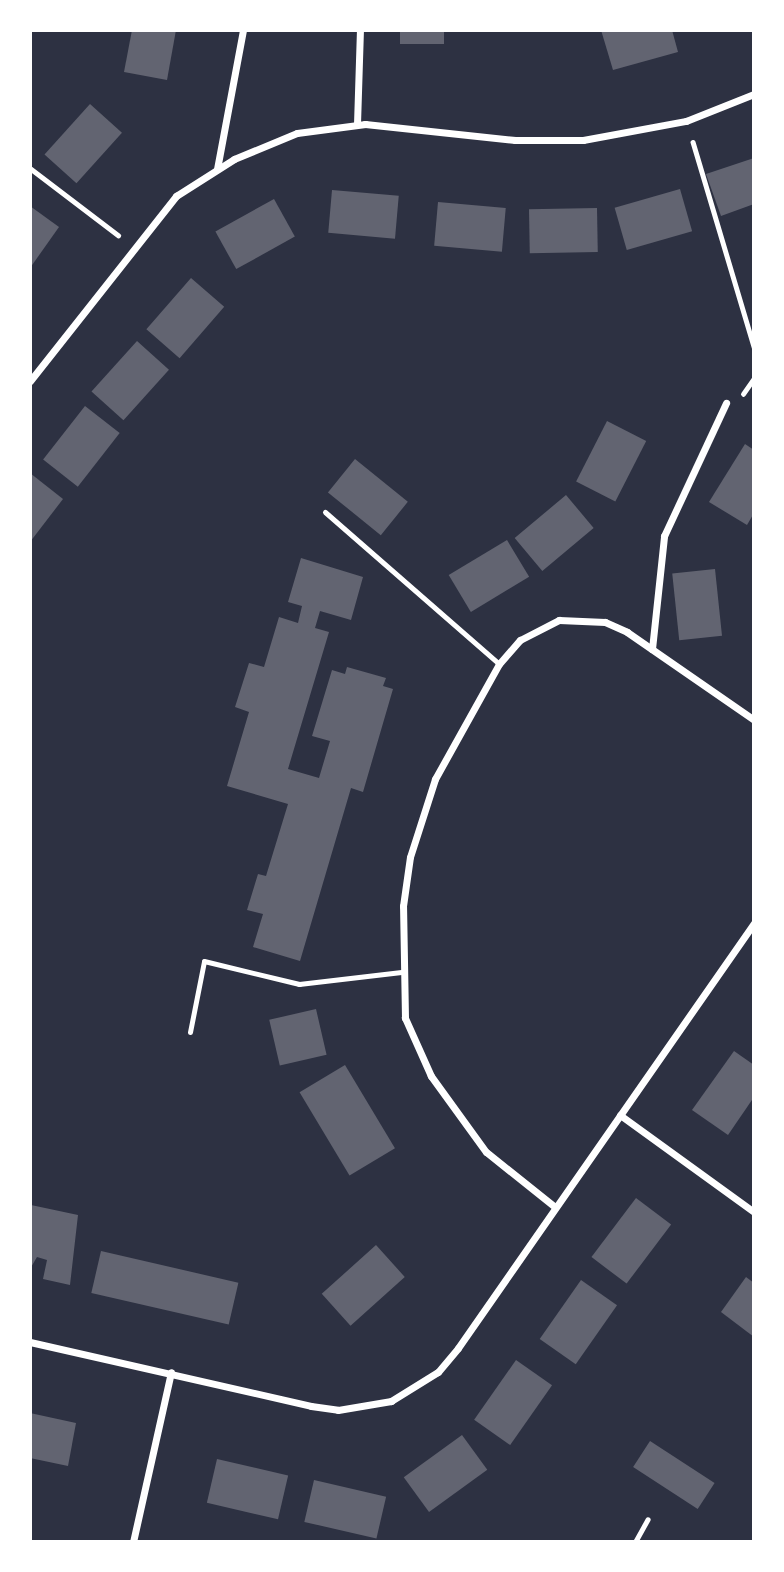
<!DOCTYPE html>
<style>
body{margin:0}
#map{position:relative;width:784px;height:1572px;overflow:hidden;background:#2d3142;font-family:Poppins,sans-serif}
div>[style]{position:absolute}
.building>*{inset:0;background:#626471;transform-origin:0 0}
.path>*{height:4.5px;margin:-2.25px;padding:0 2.25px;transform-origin:2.25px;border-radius:2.25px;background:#fff}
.service>*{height:5px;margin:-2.5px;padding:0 2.5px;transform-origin:2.5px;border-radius:2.5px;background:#fff}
.minor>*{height:7px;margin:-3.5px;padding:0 3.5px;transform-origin:3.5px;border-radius:3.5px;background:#fff}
span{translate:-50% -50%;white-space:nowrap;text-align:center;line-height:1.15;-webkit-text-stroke:6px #fff;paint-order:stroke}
.frame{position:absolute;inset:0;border:32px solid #fff;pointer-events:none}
</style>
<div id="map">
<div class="building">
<i style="clip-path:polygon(132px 30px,176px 30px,167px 80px,124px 72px)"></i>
<i style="left:400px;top:30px;width:44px;height:14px"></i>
<i style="clip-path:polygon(601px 30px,672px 30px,678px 52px,613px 70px)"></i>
<i style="left:90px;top:104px;width:43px;height:68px;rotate:42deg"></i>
<i style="clip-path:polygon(754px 158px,754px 204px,721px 216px,706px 174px)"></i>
<i style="left:680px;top:189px;width:44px;height:68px;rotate:74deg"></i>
<i style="left:332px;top:190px;width:67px;height:43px;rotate:5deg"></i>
<i style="left:274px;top:199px;width:43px;height:67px;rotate:61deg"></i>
<i style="left:438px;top:202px;width:68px;height:44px;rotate:5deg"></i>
<i style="clip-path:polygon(30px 206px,59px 227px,30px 268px)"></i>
<i style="left:597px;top:208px;width:44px;height:68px;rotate:89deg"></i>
<i style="left:191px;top:278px;width:44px;height:68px;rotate:41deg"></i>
<i style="left:137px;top:341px;width:43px;height:68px;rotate:42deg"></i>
<i style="left:85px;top:406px;width:44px;height:68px;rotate:38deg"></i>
<i style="left:607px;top:421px;width:44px;height:68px;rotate:27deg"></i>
<i style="clip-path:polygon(745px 444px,754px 450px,754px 513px,747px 525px,709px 502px)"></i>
<i style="left:355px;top:459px;width:68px;height:43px;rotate:39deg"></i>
<i style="clip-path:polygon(30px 473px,63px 499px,30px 542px)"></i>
<i style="left:566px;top:495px;width:43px;height:67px;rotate:50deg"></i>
<i style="left:507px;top:540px;width:43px;height:68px;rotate:59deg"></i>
<i style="clip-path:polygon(301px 558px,363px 577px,351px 620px,320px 611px,315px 628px,329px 632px,288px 769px,319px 778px,330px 741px,312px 736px,332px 670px,345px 674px,347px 667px,386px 678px,383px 686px,393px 689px,363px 792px,351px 788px,300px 961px,253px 947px,263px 914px,247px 910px,258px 874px,266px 876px,288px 804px,227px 786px,249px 712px,235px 707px,249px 663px,264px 667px,279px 617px,298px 623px,302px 606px,288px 602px)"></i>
<i style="left:715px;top:569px;width:67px;height:43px;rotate:84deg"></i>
<i style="left:316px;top:1009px;width:47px;height:48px;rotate:77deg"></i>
<i style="clip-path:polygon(734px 1051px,754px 1065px,754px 1097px,728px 1135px,692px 1110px)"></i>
<i style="left:345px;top:1065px;width:97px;height:53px;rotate:59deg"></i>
<i style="left:636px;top:1198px;width:44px;height:74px;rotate:37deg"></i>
<i style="clip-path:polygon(31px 1205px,78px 1215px,70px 1285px,43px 1279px,47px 1260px,37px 1257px,30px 1269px)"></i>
<i style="left:376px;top:1245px;width:43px;height:73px;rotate:48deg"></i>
<i style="left:101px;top:1251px;width:141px;height:43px;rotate:13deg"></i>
<i style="clip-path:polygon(746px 1277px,754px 1283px,754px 1337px,721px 1312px)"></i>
<i style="left:581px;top:1280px;width:44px;height:72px;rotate:35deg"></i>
<i style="left:516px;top:1360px;width:44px;height:73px;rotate:35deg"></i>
<i style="clip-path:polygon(30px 1413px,76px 1423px,68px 1466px,30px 1458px)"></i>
<i style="left:462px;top:1435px;width:43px;height:72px;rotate:54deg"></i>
<i style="left:650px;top:1441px;width:77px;height:31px;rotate:33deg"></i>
<i style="left:217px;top:1459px;width:73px;height:45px;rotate:13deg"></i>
<i style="left:314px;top:1480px;width:74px;height:43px;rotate:13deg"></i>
</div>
<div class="path">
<i style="left:693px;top:142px;width:214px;rotate:73.4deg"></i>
<i style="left:30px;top:168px;width:111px;rotate:37.3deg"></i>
<i style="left:743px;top:394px;width:19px;rotate:-55deg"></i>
</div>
<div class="service">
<i style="left:325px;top:512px;width:231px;rotate:41.1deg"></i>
<i style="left:190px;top:1032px;width:72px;rotate:-78.8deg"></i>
<i style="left:204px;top:961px;width:98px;rotate:13.6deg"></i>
<i style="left:299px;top:984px;width:103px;rotate:-6.7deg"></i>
<i style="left:635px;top:1542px;width:26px;rotate:-61deg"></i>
</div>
<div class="minor">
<i style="left:357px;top:124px;width:94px;rotate:-88.2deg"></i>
<i style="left:217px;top:169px;width:141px;rotate:-79.4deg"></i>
<i style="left:30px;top:381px;width:236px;rotate:-51.7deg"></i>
<i style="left:176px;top:196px;width:69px;rotate:-32.5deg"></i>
<i style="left:234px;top:159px;width:68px;rotate:-22.4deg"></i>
<i style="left:297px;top:133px;width:69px;rotate:-7.5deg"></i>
<i style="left:365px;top:124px;width:151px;rotate:6.1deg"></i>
<i style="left:515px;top:140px;width:68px"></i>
<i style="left:583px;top:140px;width:105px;rotate:-10.5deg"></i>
<i style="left:686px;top:121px;width:73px;rotate:-21.7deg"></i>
<i style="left:652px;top:649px;width:114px;rotate:-83.9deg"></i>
<i style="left:664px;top:536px;width:147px;rotate:-65deg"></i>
<i style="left:620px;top:1115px;width:165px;rotate:35.9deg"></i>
<i style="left:555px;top:1207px;width:88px;rotate:-141.4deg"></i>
<i style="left:486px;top:1152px;width:94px;rotate:-125.9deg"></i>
<i style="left:431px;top:1076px;width:64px;rotate:-114.1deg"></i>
<i style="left:405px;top:1018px;width:112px;rotate:-91deg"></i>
<i style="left:403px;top:906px;width:49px;rotate:-81.9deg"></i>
<i style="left:410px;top:857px;width:82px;rotate:-72.2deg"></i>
<i style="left:435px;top:779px;width:132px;rotate:-60.9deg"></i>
<i style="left:499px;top:664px;width:32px;rotate:-49deg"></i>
<i style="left:520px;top:640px;width:44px;rotate:-27.1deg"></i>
<i style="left:559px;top:620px;width:46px;rotate:2.5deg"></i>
<i style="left:605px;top:622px;width:24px;rotate:24deg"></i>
<i style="left:627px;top:632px;width:155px;rotate:34.7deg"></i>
<i style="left:30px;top:1342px;width:288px;rotate:12.8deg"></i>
<i style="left:311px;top:1406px;width:27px;rotate:8deg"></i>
<i style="left:338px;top:1410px;width:54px;rotate:-9.6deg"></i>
<i style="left:391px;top:1401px;width:55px;rotate:-31.7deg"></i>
<i style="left:438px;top:1372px;width:31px;rotate:-50deg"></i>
<i style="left:458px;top:1348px;width:518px;rotate:-55.14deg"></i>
<i style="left:133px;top:1542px;width:174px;rotate:-77.4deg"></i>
</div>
<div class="frame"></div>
</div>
